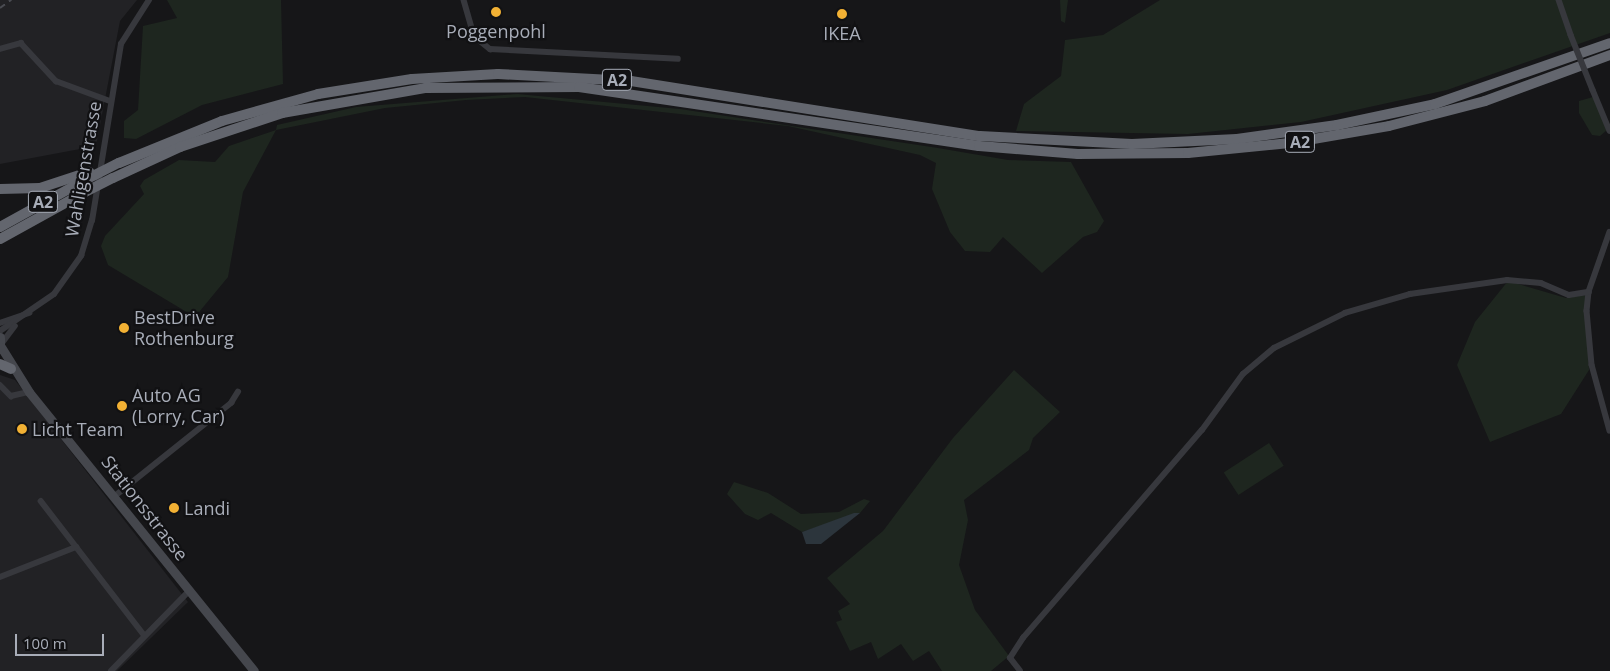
<!DOCTYPE html>
<style>
body{margin:0}
#map{position:relative;width:1610px;height:671px;overflow:hidden;background:#161618;font-family:"Open Sans",sans-serif}
div>[style]{position:absolute}
.built>*{inset:0;background:#222225}
.green>*{inset:0;background:#1e261f;transform-origin:0 0}
.water>*{inset:0;background:#2c353c}
.minor>*{height:5.5px;margin:-2.75px;padding:0 2.75px;transform-origin:2.75px;border-radius:2.75px;background:#37383d}
.secondary>*{height:9px;margin:-4.5px;padding:0 4.5px;transform-origin:4.5px;border-radius:4.5px;background:#45474d}
.motorway>*{height:10px;margin:-5px;padding:0 5px;transform-origin:5px;border-radius:5px;background:#63666e}
.rail>*{height:2px;margin-top:-1px;transform-origin:0;background:repeating-linear-gradient(90deg,#4a4c52 0 6px,transparent 0 11px)}
.minor-bridge>*{height:5.5px;margin:-2.75px;padding:0 2.75px;transform-origin:2.75px;border-radius:2.75px;background:#37383d}
.motorway-bridge>*{height:10px;margin:-5px;padding:0 5px;transform-origin:5px;border-radius:5px;background:#63666e}
.dots>*{width:14px;height:14px;translate:-50% -50%;box-sizing:border-box;border:2px solid #111113;border-radius:50%}
span{translate:-50% -50%;white-space:nowrap;text-align:center;line-height:1.15;-webkit-text-stroke:4.5px #111113;paint-order:stroke}
.shield-label span{padding:1px 4px;background:#111113;border:1px solid;border-radius:4px;-webkit-text-stroke-width:0}
.shield-label{font-size:16px;color:#a8adb8;font-weight:700}
.poi-label{font-size:18px;color:#a8adb8}
.left{translate:0 -50%;text-align:left}
.street-label{font-size:18px;color:#a8adb8}
.scale{position:absolute;left:15px;top:634px;width:89px;height:22px;box-sizing:border-box;border:2px solid #a8adb8;border-top:0;padding-left:6px;font-size:15px;line-height:18px;white-space:nowrap;color:#a8adb8;-webkit-text-stroke:4px #111113;paint-order:stroke}
</style>
<div id="map">
<div class="built">
<i style="clip-path:polygon(0 0,137px 0,120px 21px,96px 146px,0 164px)"></i>
<i style="clip-path:polygon(0 375px,15px 380px,188px 602px,117px 671px,0 671px)"></i>
</div>
<div class="green">
<i style="clip-path:polygon(167px 0,281px 0,283px 84px,202px 105px,136px 139px,124px 138px,124px 121px,138px 110px,143px 26px,177px 18px)"></i>
<i style="clip-path:polygon(1060px 0,1068px 0,1065px 23px,1061px 21px)"></i>
<i style="clip-path:polygon(1160px 0,1610px 0,1610px 33px,1447px 90px,1301px 122px,1188px 134px,1016px 131px,1024px 104px,1061px 76px,1065px 40px,1103px 35px)"></i>
<i style="clip-path:polygon(517px 94px,680px 109px,938px 148px,1008px 160px,1071px 162px,1104px 221px,1097px 232px,1083px 237px,1042px 273px,1003px 237px,990px 252px,965px 251px,950px 232px,932px 189px,936px 163px,920px 155px,788px 126px,525px 97px,466px 100px,385px 108px,276px 130px,243px 192px,228px 277px,195px 317px,108px 265px,101px 246px,105px 236px,144px 194px,140px 186px,144px 180px,179px 160px,215px 162px,229px 146px,276px 130px,277px 125px,356px 107px)"></i>
<i style="clip-path:polygon(1593px 97px,1607px 130px,1600px 136px,1592px 135px,1579px 113px,1579px 101px)"></i>
<i style="clip-path:polygon(1508px 281px,1566px 298px,1586px 295px,1589px 370px,1561px 414px,1490px 442px,1457px 365px,1475px 322px)"></i>
<i style="clip-path:polygon(1014px 370px,1060px 412px,1033px 438px,1029px 450px,964px 500px,968px 520px,959px 565px,975px 610px,1009px 656px,991px 671px,942px 671px,929px 651px,913px 661px,901px 644px,878px 659px,871px 642px,850px 651px,836px 622px,842px 620px,838px 611px,850px 604px,827px 578px,883px 531px,953px 438px)"></i>
<i style="left:1269px;top:443px;width:27px;height:54px;rotate:57deg"></i>
<i style="clip-path:polygon(734px 482px,768px 493px,801px 514px,839px 512px,864px 499px,870px 501px,860px 513px,802px 532px,771px 513px,758px 520px,745px 514px,727px 494px)"></i>
</div>
<div class="water">
<i style="clip-path:polygon(854px 513px,860px 513px,821px 544px,806px 544px,802px 532px)"></i>
</div>
<div class="minor">
<i style="left:464px;top:0;width:37px;rotate:74deg"></i>
<i style="left:474px;top:36px;width:21px;rotate:39deg"></i>
<i style="left:490px;top:49px;width:188px;rotate:3deg"></i>
<i style="left:1559px;top:0;width:37px;rotate:71deg"></i>
<i style="left:0;top:49px;width:22px;rotate:-16deg"></i>
<i style="left:21px;top:43px;width:52px;rotate:47.4deg"></i>
<i style="left:56px;top:81px;width:58px;rotate:20.3deg"></i>
<i style="left:1593px;top:90px;width:44px;rotate:67.5deg"></i>
<i style="left:1610px;top:232px;width:64px;rotate:109.3deg"></i>
<i style="left:1589px;top:292px;width:19px;rotate:96deg"></i>
<i style="left:1587px;top:311px;width:54px;rotate:84.7deg"></i>
<i style="left:1592px;top:365px;width:68px;rotate:74.7deg"></i>
<i style="left:0;top:323px;width:31px;rotate:-19deg"></i>
<i style="left:0;top:331px;width:65px;rotate:-34.4deg"></i>
<i style="left:54px;top:294px;width:47px;rotate:-54.6deg"></i>
<i style="left:81px;top:256px;width:37px;rotate:-73deg"></i>
<i style="left:92px;top:221px;width:179px;rotate:-80.7deg"></i>
<i style="left:121px;top:44px;width:52px;rotate:-57.5deg"></i>
<i style="left:2px;top:343px;width:21px;rotate:-53deg"></i>
<i style="left:0;top:385px;width:16px;rotate:45deg"></i>
<i style="left:11px;top:396px;width:18px;rotate:-13deg"></i>
<i style="left:115px;top:496px;width:149px;rotate:-38.7deg"></i>
<i style="left:231px;top:403px;width:13px;rotate:-58deg"></i>
<i style="left:41px;top:501px;width:170px;rotate:52.4deg"></i>
<i style="left:0;top:577px;width:82px;rotate:-21.5deg"></i>
<i style="left:111px;top:671px;width:110px;rotate:-45.7deg"></i>
<i style="left:1020px;top:671px;width:16px;rotate:-128deg"></i>
<i style="left:1010px;top:658px;width:24px;rotate:-57deg"></i>
<i style="left:1023px;top:638px;width:274px;rotate:-49.3deg"></i>
<i style="left:1202px;top:430px;width:69px;rotate:-53.8deg"></i>
<i style="left:1243px;top:374px;width:40px;rotate:-40deg"></i>
<i style="left:1274px;top:348px;width:79px;rotate:-26.2deg"></i>
<i style="left:1345px;top:313px;width:68px;rotate:-16.3deg"></i>
<i style="left:1410px;top:294px;width:98px;rotate:-8.2deg"></i>
<i style="left:1507px;top:280px;width:34px;rotate:5deg"></i>
<i style="left:1541px;top:283px;width:30px;rotate:23deg"></i>
<i style="left:1569px;top:295px;width:20px;rotate:-9deg"></i>
</div>
<div class="secondary">
<i style="left:0;top:337px;width:12px;rotate:90deg"></i>
<i style="left:1px;top:347px;width:53px;rotate:58.1deg"></i>
<i style="left:29px;top:392px;width:358px;rotate:51.1deg"></i>
</div>
<div class="motorway">
<i style="left:119px;top:163px;width:111px;rotate:-22.2deg"></i>
<i style="left:222px;top:121px;width:100px;rotate:-15.7deg"></i>
<i style="left:318px;top:94px;width:95px;rotate:-9.1deg"></i>
<i style="left:412px;top:79px;width:86px;rotate:-3.3deg"></i>
<i style="left:498px;top:74px;width:133px;rotate:3deg"></i>
<i style="left:631px;top:81px;width:353px;rotate:9deg"></i>
<i style="left:980px;top:136px;width:152px;rotate:3deg"></i>
<i style="left:1132px;top:144px;width:105px;rotate:-2.7deg"></i>
<i style="left:1237px;top:139px;width:101px;rotate:-8deg"></i>
<i style="left:1337px;top:125px;width:100px;rotate:-12.1deg"></i>
<i style="left:1435px;top:104px;width:185px;rotate:-19.2deg"></i>
<i style="left:113px;top:178px;width:74px;rotate:-24.8deg"></i>
<i style="left:180px;top:147px;width:108px;rotate:-18.4deg"></i>
<i style="left:282px;top:113px;width:145px;rotate:-9.9deg"></i>
<i style="left:425px;top:88px;width:154px;rotate:-0.4deg"></i>
<i style="left:579px;top:87px;width:404px;rotate:8.4deg"></i>
<i style="left:979px;top:146px;width:99px;rotate:4.6deg"></i>
<i style="left:1078px;top:154px;width:110px;rotate:-0.5deg"></i>
<i style="left:1188px;top:153px;width:102px;rotate:-5.6deg"></i>
<i style="left:1290px;top:143px;width:100px;rotate:-9.7deg"></i>
<i style="left:1389px;top:126px;width:99px;rotate:-14.6deg"></i>
<i style="left:1485px;top:101px;width:133px;rotate:-20.2deg"></i>
<i style="left:0;top:189px;width:40px;rotate:-1.4deg"></i>
<i style="left:40px;top:188px;width:52px;rotate:-18.1deg"></i>
<i style="left:0;top:227px;width:99px;rotate:-28.9deg"></i>
<i style="left:0;top:239px;width:97px;rotate:-28.9deg"></i>
<i style="left:0;top:364px;width:12px;rotate:24deg"></i>
</div>
<div class="rail">
<i style="left:0;top:8px;width:14px;rotate:-36deg"></i>
</div>
<div class="minor-bridge">
<i style="left:1571px;top:35px;width:59px;rotate:68.2deg"></i>
</div>
<div class="motorway-bridge">
<i style="left:87px;top:179px;width:36px;rotate:-27deg"></i>
<i style="left:85px;top:192px;width:31px;rotate:-27deg"></i>
</div>
<div class="dots">
<i style="left:496px;top:12px;background:#f2b134"></i>
<i style="left:842px;top:14px;background:#f2b134"></i>
<i style="left:124px;top:328px;background:#f2b134"></i>
<i style="left:122px;top:406px;background:#f2b134"></i>
<i style="left:22px;top:429px;background:#f2b134"></i>
<i style="left:174px;top:508px;background:#f2b134"></i>
</div>
<div class="shield-label">
<span style="left:617px;top:80px">A2</span>
<span style="left:1300px;top:142px">A2</span>
<span style="left:43px;top:202px">A2</span>
</div>
<div class="poi-label">
<span style="left:496px;top:31px">Poggenpohl</span>
<span style="left:842px;top:33px">IKEA</span>
<span class="left" style="left:134px;top:328px">BestDrive<br>Rothenburg</span>
<span class="left" style="left:132px;top:406px">Auto AG<br>(Lorry, Car)</span>
<span class="left" style="left:32px;top:429px">Licht Team</span>
<span class="left" style="left:184px;top:508px">Landi</span>
</div>
<div class="street-label">
<span style="left:83px;top:169px;rotate:-80deg">Wahligenstrasse</span>
<span style="left:145px;top:508px;rotate:52deg">Stationsstrasse</span>
</div>
<div class="scale">100 m</div>
</div>
